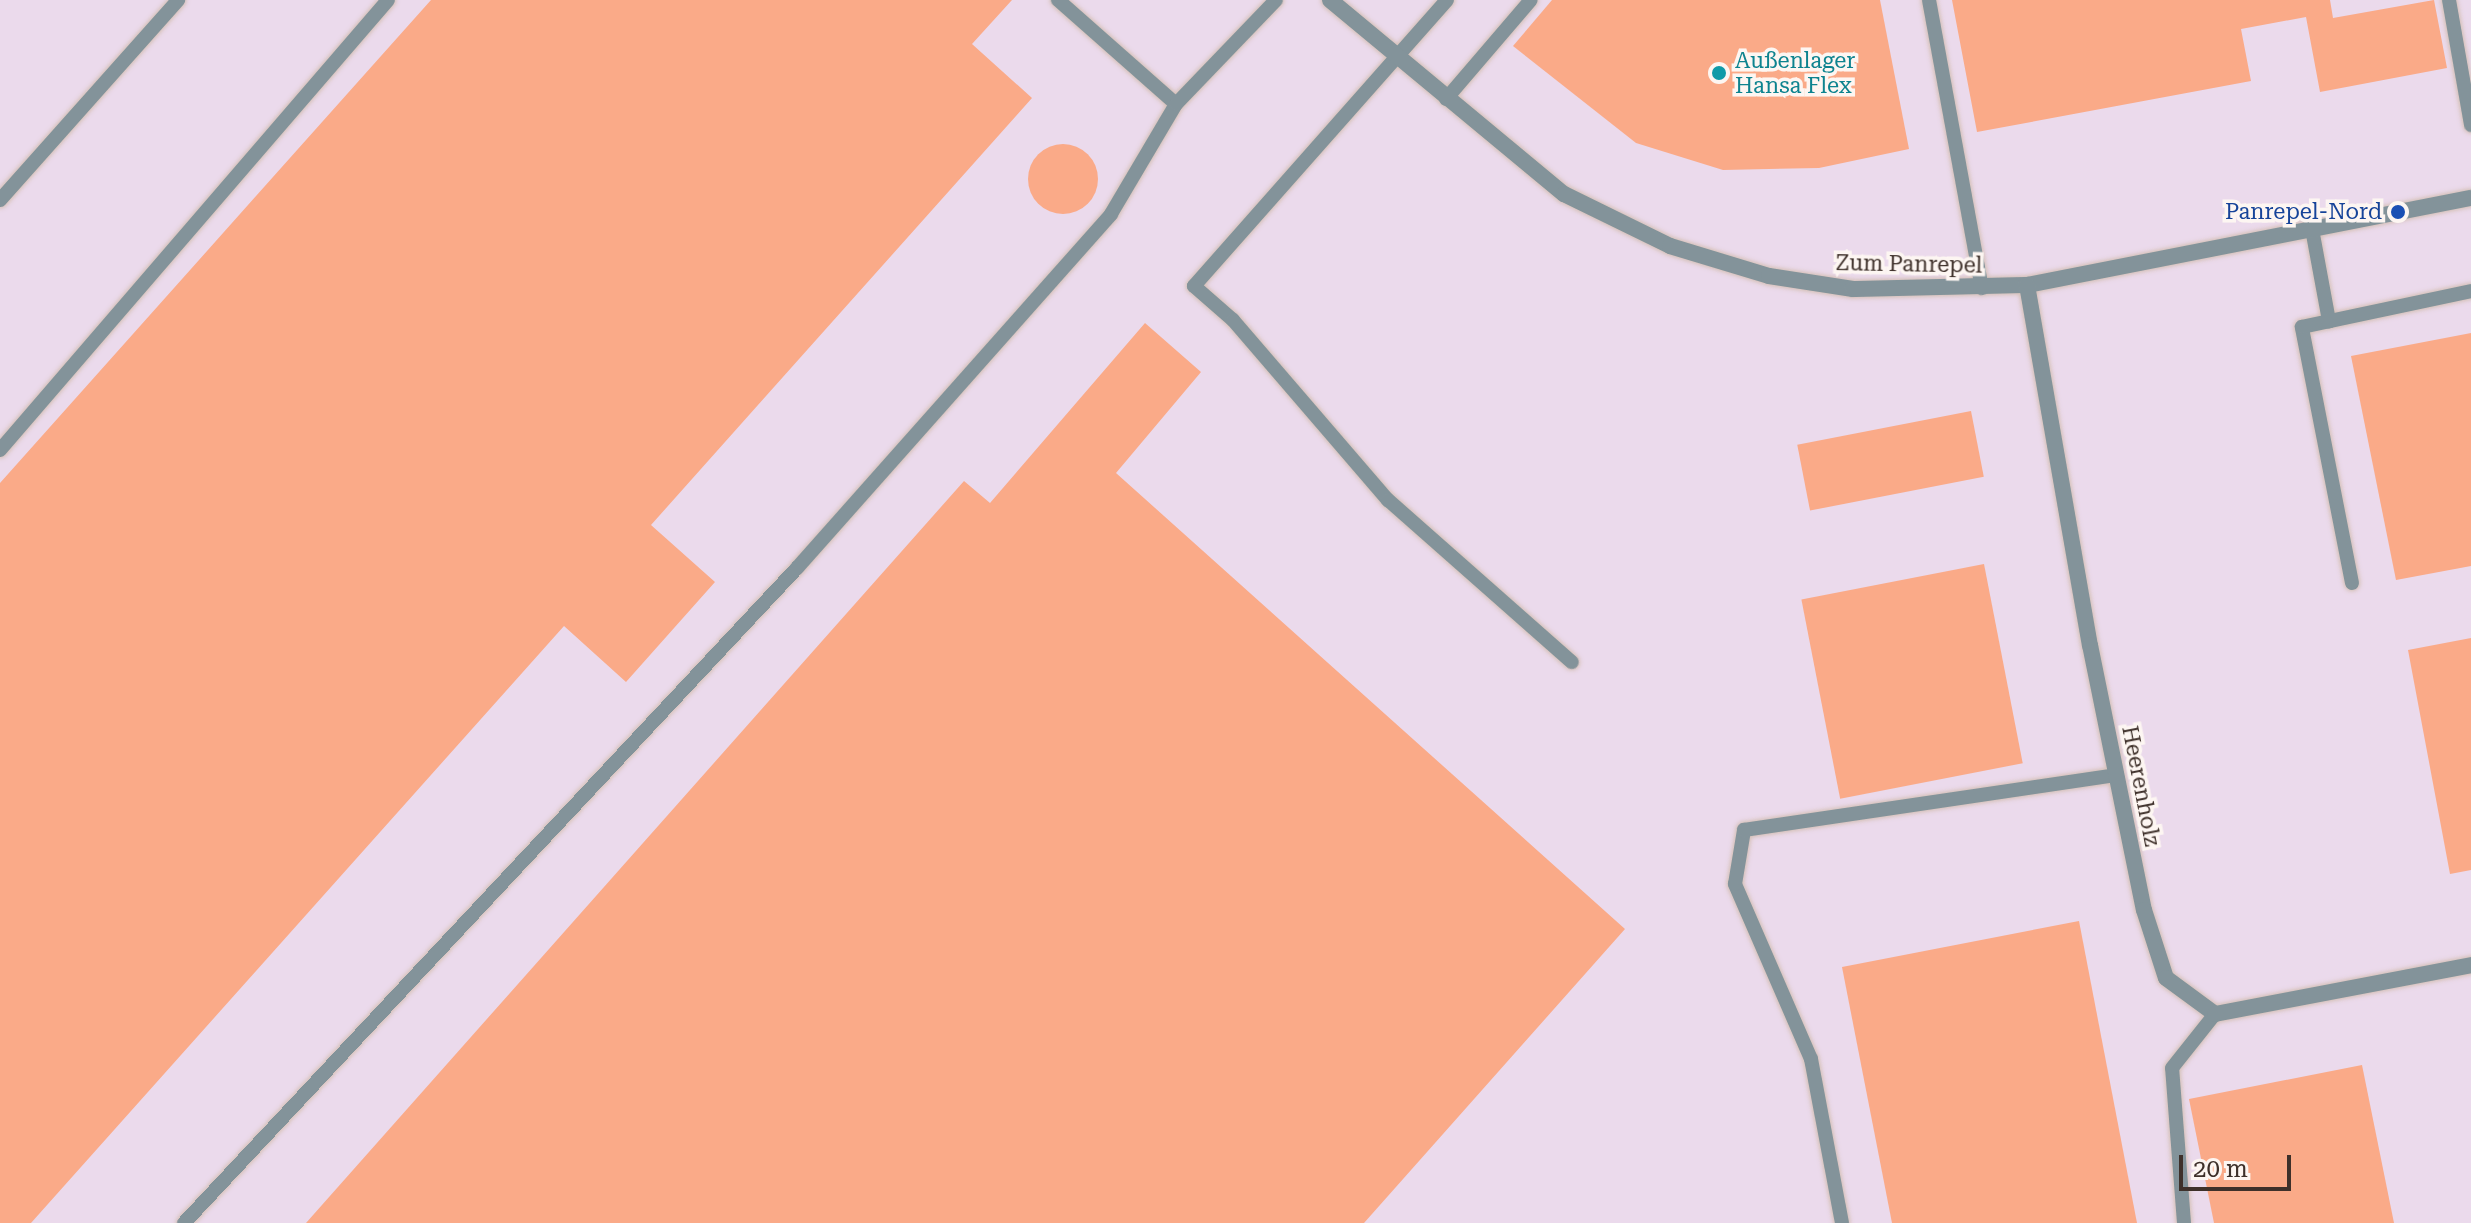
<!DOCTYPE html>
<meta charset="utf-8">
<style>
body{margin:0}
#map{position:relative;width:2471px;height:1223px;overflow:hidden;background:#fbe5db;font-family:"Roboto Serif",serif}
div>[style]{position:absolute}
.industrial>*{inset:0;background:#ebdaec;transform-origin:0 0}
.building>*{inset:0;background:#faaa88;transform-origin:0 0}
.round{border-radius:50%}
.roads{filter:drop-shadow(0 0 2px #d5c1b8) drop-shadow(0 0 2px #d5c1b8)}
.service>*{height:14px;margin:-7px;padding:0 7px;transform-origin:7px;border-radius:7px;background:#83939a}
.minor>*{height:16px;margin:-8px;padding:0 8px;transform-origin:8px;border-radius:8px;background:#83939a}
.dots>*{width:22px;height:22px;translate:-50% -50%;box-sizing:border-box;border:4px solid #fdf6f2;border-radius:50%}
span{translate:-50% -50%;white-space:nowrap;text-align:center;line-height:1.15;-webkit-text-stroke:7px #fdf6f2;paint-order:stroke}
.culture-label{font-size:22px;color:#0d838f}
.left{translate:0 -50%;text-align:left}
.transit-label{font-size:22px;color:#164399}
.right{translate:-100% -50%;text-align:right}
.street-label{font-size:22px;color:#3e302a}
.scale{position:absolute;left:2179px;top:1155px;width:112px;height:36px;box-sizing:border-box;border:4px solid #3e302a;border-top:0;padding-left:10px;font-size:24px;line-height:28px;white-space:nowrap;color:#3e302a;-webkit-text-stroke:6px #fdf6f2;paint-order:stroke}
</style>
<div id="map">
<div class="industrial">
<i style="left:0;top:0;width:2471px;height:1223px"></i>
</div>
<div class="building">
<i style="clip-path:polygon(431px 0,1012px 0,972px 44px,1032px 98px,651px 525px,715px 582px,626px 682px,564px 626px,31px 1223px,0 1223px,0 483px)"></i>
<i style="clip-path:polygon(1552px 0,1880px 0,1909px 149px,1819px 168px,1723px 170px,1636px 143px,1513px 46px)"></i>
<i style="clip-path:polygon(1952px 0,2330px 0,2333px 18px,2434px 0,2447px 68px,2320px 92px,2306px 17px,2241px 29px,2251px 81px,1977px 132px)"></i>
<i class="round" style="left:1028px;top:144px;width:70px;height:70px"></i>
<i style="clip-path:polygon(1145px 323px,1201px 372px,1116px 473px,1625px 929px,1364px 1223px,306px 1223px,964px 481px,990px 503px)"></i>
<i style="clip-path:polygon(2471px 333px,2471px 566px,2396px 580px,2351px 356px)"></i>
<i style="left:1971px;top:411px;width:67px;height:177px;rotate:79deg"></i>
<i style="left:1984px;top:564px;width:203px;height:186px;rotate:79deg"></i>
<i style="clip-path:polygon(2471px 638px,2471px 870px,2450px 874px,2408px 650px)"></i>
<i style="clip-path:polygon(2079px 921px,2137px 1223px,1892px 1223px,1842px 967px)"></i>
<i style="clip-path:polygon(2362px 1065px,2394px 1223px,2214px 1223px,2189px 1099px)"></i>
</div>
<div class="roads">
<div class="service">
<i style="left:1058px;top:0;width:157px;rotate:41.4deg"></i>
<i style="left:1447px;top:0;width:382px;rotate:131.5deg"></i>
<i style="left:1194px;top:286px;width:52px;rotate:41.1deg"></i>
<i style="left:1233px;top:320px;width:238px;rotate:49.3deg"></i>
<i style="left:1388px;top:500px;width:245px;rotate:41.4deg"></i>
<i style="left:1929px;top:0;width:293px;rotate:79.6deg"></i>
<i style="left:2449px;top:0;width:127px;rotate:80deg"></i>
<i style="left:1446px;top:99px;width:130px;rotate:-49.4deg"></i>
<i style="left:0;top:200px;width:268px;rotate:-48.3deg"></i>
<i style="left:2312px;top:229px;width:94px;rotate:79.5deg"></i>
<i style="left:0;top:450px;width:594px;rotate:-49.23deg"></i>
<i style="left:2352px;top:583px;width:261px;rotate:-101.1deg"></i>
<i style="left:2302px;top:327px;width:173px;rotate:-12deg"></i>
<i style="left:184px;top:1223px;width:897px;rotate:-46.9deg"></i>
<i style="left:797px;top:568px;width:473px;rotate:-48.4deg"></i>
<i style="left:1111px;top:214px;width:128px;rotate:-59.4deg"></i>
<i style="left:1176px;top:104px;width:144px;rotate:-46.1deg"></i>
<i style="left:1842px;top:1223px;width:167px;rotate:-100.7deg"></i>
<i style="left:1811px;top:1059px;width:191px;rotate:-113.5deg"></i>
<i style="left:1735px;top:884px;width:55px;rotate:-80.5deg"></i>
<i style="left:1744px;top:830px;width:377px;rotate:-8.4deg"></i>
<i style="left:2184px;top:1223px;width:155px;rotate:-94.4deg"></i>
<i style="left:2172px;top:1068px;width:69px;rotate:-51.5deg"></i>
</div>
<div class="minor">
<i style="left:1330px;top:0;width:304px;rotate:39.7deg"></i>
<i style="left:1564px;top:194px;width:118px;rotate:26.1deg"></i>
<i style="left:1670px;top:246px;width:103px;rotate:16.9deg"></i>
<i style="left:1769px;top:276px;width:85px;rotate:8.8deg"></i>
<i style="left:1853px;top:289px;width:174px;rotate:-1.3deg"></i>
<i style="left:2027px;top:285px;width:452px;rotate:-11.1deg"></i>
<i style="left:2027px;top:285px;width:365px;rotate:80.1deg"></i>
<i style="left:2090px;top:645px;width:270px;rotate:78.5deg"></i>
<i style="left:2144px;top:910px;width:71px;rotate:72.1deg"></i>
<i style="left:2166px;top:978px;width:61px;rotate:36.3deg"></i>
<i style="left:2215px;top:1014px;width:261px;rotate:-10.8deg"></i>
</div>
</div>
<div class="dots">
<i style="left:1719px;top:73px;background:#0f9aa8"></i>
<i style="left:2398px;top:212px;background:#1a4fb4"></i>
</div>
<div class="culture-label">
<span class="left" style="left:1735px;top:73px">Außenlager<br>Hansa Flex</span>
</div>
<div class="transit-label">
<span class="right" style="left:2382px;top:212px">Panrepel-Nord</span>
</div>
<div class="street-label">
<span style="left:1909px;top:264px;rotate:1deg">Zum Panrepel</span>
<span style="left:2141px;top:786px;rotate:79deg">Heerenholz</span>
</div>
<div class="scale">20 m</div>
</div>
